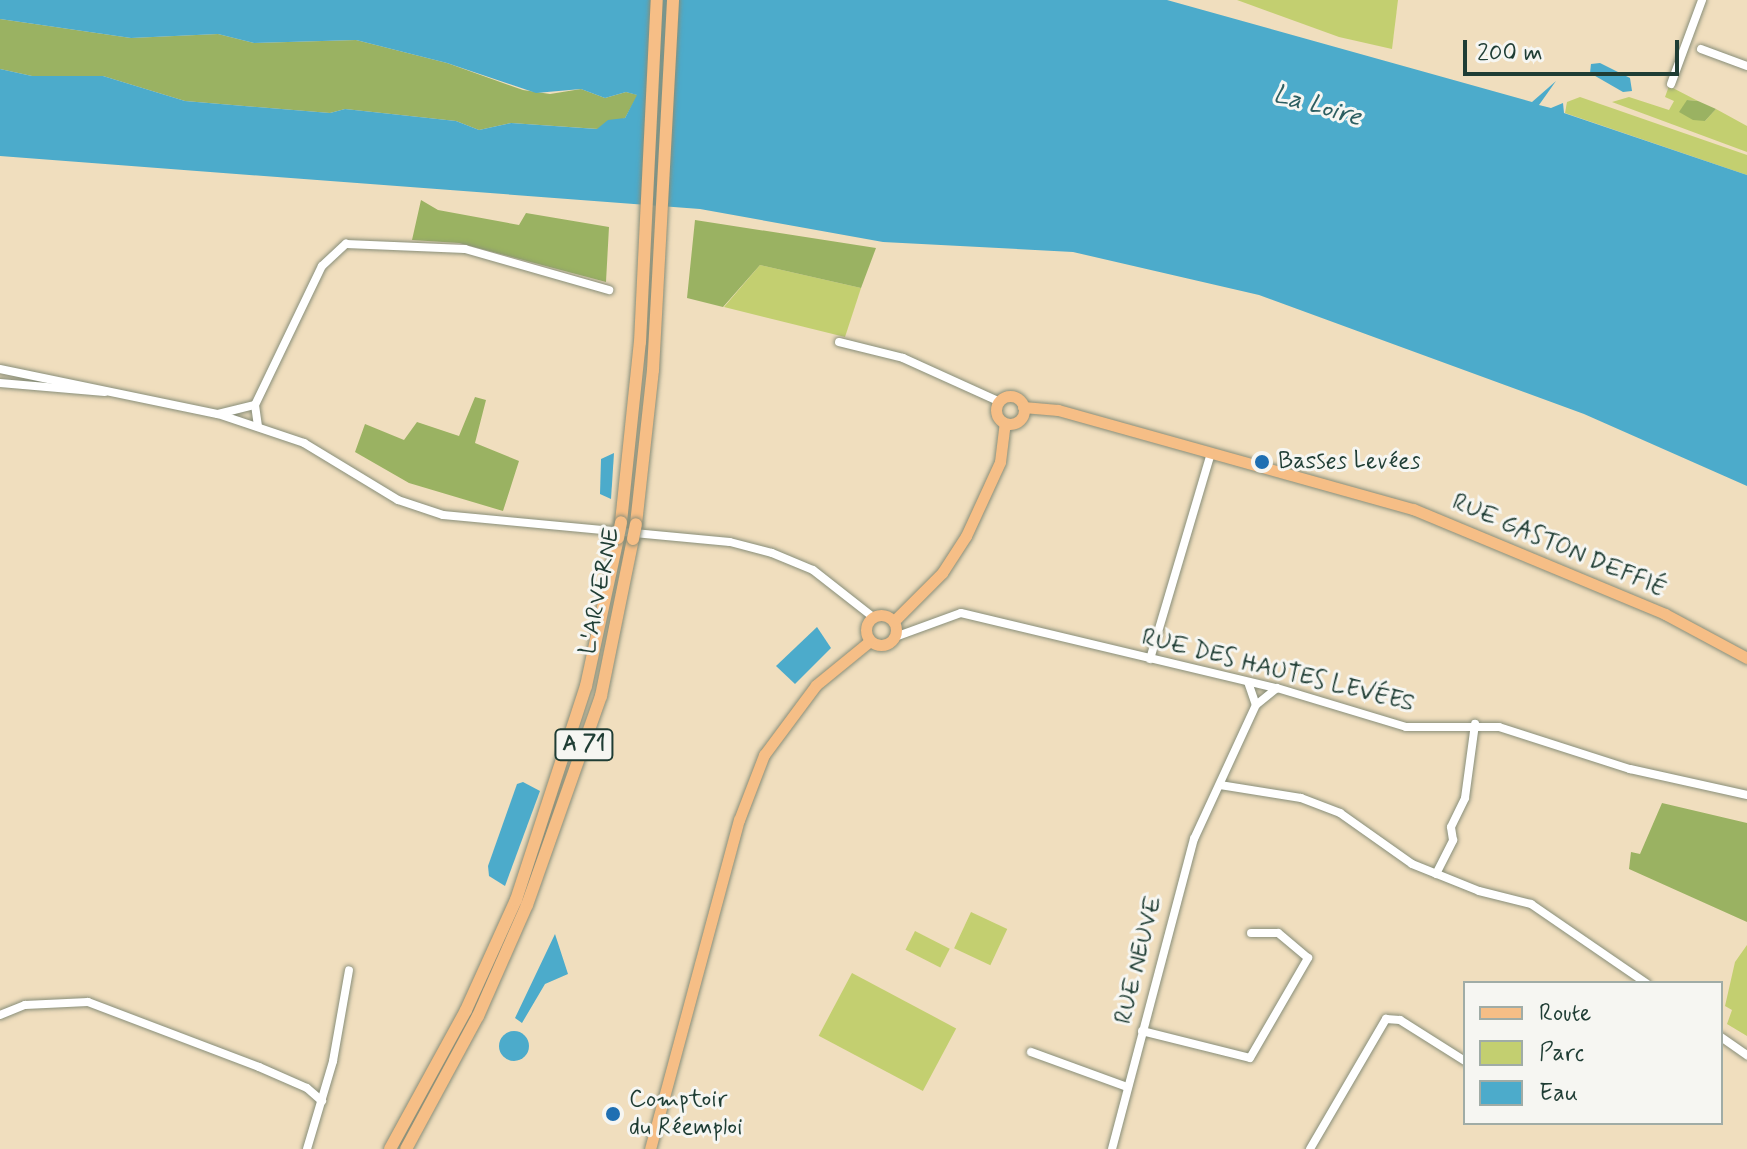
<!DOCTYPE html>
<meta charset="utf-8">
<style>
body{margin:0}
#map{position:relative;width:1747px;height:1149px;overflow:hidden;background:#f0debe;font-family:Mynerve,sans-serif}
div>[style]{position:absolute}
.green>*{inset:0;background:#c3cf70;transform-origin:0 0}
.forest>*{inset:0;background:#9ab262}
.water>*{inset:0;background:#4cabcb}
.round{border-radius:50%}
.roads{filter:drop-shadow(0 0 2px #888e79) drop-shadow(0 0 2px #888e79)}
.minor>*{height:8px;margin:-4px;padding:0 4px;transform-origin:4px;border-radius:4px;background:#fff}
.major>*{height:11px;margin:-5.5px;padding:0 5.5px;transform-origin:5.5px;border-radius:5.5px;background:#f6be86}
.major>.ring{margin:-5.5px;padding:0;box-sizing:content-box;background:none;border:11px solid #f6be86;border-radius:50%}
.highway>*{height:12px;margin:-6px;padding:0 6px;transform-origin:6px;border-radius:6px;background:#f6be86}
.bridges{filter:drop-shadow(0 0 2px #888e79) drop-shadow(0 0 2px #888e79)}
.highway-bridge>*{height:12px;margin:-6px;padding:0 6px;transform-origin:6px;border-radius:6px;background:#f6be86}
.dots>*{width:22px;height:22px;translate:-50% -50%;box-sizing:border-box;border:4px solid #f6f6f2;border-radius:50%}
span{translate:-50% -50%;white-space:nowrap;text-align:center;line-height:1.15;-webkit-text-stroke:6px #f6f6f2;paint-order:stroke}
.shield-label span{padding:2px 6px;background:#f6f6f2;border:2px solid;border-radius:6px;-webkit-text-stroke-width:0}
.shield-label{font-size:22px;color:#1f3d34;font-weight:700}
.poi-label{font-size:24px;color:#1f3d34}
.left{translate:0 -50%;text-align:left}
.street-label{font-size:24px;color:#1f3d34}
.water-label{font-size:26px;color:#2c5e61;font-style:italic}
.legend{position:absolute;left:1463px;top:981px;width:260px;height:144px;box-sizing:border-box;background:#f6f6f2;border:2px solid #a0aca6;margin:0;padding:10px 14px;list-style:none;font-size:24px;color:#1f3d34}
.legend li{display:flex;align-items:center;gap:16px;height:40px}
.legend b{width:40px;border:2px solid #a0aca6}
.scale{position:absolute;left:1463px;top:40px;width:216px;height:36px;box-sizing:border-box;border:4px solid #1f3d34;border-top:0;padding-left:10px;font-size:24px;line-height:28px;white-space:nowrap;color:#1f3d34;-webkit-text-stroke:6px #f6f6f2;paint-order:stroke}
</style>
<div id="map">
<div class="green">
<i style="clip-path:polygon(1237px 0,1398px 0,1392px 49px,1339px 37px)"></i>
<i style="clip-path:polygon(1669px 86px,1698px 101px,1687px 100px,1705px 121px,1716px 109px,1747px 126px,1747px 152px,1612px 102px,1629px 97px,1669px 110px,1674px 101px,1665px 97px)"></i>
<i style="clip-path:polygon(1580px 97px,1747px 155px,1747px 175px,1565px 113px,1567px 102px)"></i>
<i style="clip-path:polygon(760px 265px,861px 288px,845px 337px,724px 307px)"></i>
<i style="left:971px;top:912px;width:40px;height:40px;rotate:25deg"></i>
<i style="left:915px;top:931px;width:39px;height:21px;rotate:27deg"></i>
<i style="clip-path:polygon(1747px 945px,1747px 1036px,1727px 1024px,1732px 1010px,1725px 1006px,1735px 962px)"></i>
<i style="left:852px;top:973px;width:118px;height:71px;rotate:28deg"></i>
</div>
<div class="forest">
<i style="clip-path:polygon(0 19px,131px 38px,218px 34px,254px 43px,356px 40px,447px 63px,523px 90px,550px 94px,581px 89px,605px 98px,626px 92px,638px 95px,625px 118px,598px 129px,511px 123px,479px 130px,456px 121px,345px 109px,330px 113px,185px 101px,103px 76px,32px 76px,0 69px)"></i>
<i style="clip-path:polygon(1687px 100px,1698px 101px,1716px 109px,1705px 121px,1693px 120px,1679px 112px)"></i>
<i style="clip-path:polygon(421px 200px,438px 210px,519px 225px,526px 213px,609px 227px,606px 282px,459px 243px,412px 240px)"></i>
<i style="clip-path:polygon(695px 220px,876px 248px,861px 288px,760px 265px,723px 307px,687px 298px)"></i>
<i style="clip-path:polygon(475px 397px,486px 400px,475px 443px,519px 461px,503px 511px,409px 483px,355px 452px,365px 424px,404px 440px,417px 422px,459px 436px)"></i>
<i style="clip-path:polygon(1662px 803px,1747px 823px,1747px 922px,1629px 869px,1631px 852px,1640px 854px)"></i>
</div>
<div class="water">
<i style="clip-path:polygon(0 0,1167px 0,1532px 102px,1556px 81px,1539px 105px,1551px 108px,1563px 103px,1564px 113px,1747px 175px,1747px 486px,1584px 414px,1259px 295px,1073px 252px,883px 242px,700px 209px,0 156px,0 69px,32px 76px,103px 76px,185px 101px,330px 113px,345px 109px,456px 121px,479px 130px,511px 123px,597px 129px,608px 120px,625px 118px,637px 95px,626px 92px,605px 98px,581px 89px,536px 93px,447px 63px,356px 40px,254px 43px,218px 34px,131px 38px,0 19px)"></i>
<i style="clip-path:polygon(1600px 63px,1630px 78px,1632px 91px,1623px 92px,1590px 73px,1591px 64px)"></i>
<i style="clip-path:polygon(614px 453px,611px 499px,600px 494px,601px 459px)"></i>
<i style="clip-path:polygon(817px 627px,831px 648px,795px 684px,776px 666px)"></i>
<i style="clip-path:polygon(523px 782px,540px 791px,505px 886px,489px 876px,488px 866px,517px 784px)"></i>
<i style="clip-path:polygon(555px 934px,568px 974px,545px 984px,522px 1023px,515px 1018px)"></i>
<i class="round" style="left:499px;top:1031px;width:30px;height:30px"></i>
</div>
<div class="roads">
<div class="minor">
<i style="left:1701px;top:49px;width:49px;rotate:20.3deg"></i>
<i style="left:1671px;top:84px;width:90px;rotate:-69.7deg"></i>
<i style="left:839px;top:342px;width:66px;rotate:14deg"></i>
<i style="left:903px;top:358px;width:104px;rotate:24.4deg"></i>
<i style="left:0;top:369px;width:223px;rotate:11.7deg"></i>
<i style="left:218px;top:414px;width:91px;rotate:18.6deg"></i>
<i style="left:304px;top:443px;width:110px;rotate:31.2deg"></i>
<i style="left:398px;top:500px;width:47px;rotate:18.4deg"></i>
<i style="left:443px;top:515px;width:288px;rotate:5.4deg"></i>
<i style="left:730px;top:542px;width:43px;rotate:14.7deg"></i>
<i style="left:772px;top:553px;width:44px;rotate:22.5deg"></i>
<i style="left:813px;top:570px;width:76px;rotate:38.1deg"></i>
<i style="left:0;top:383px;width:105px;rotate:4.9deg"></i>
<i style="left:255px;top:405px;width:22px;rotate:82deg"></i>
<i style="left:218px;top:414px;width:38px;rotate:-14deg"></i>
<i style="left:255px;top:405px;width:154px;rotate:-64.3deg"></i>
<i style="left:322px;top:266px;width:33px;rotate:-43deg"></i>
<i style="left:346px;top:244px;width:119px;rotate:2.4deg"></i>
<i style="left:465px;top:249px;width:150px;rotate:15.9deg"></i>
<i style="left:895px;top:637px;width:70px;rotate:-20deg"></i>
<i style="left:961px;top:613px;width:325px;rotate:13.4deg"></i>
<i style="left:1277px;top:688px;width:135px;rotate:16.8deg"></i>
<i style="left:1406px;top:727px;width:93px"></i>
<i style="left:1499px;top:727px;width:138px;rotate:17.8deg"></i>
<i style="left:1630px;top:769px;width:120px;rotate:12.5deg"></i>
<i style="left:1150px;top:659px;width:212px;rotate:-73.5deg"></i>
<i style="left:1248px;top:682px;width:24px;rotate:71deg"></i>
<i style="left:1220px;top:785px;width:82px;rotate:9.1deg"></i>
<i style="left:1301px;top:798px;width:42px;rotate:21deg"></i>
<i style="left:1340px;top:813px;width:88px;rotate:35.3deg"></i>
<i style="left:1412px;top:864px;width:72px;rotate:21.9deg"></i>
<i style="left:1479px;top:891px;width:54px;rotate:14deg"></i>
<i style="left:1531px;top:904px;width:140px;rotate:34.5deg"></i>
<i style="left:1436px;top:874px;width:38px;rotate:-63deg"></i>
<i style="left:1453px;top:840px;width:13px;rotate:-99deg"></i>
<i style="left:1451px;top:827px;width:32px;rotate:-64deg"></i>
<i style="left:1465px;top:798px;width:75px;rotate:-82.3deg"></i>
<i style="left:0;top:1015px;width:27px;rotate:-22deg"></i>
<i style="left:25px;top:1005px;width:63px;rotate:-2.7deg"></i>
<i style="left:88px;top:1002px;width:183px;rotate:20.8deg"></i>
<i style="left:259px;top:1067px;width:52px;rotate:23.6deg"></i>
<i style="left:307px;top:1088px;width:20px;rotate:41deg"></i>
<i style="left:1142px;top:1031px;width:111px;rotate:14deg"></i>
<i style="left:1250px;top:1058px;width:116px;rotate:-59.9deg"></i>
<i style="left:1308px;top:958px;width:39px;rotate:-140deg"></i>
<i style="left:1278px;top:933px;width:27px;rotate:180deg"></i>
<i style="left:1721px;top:1037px;width:32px;rotate:35deg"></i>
<i style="left:1031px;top:1052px;width:102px;rotate:20deg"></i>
<i style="left:307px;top:1149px;width:92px;rotate:-73.5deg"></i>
<i style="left:333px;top:1061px;width:92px;rotate:-80deg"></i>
<i style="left:1112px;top:1149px;width:321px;rotate:-75.2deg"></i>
<i style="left:1194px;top:839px;width:148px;rotate:-65.2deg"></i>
<i style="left:1256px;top:705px;width:27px;rotate:-39deg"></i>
<i style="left:1310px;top:1149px;width:151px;rotate:-59.7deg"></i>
<i style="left:1386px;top:1019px;width:14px;rotate:4deg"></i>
<i style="left:1400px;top:1020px;width:77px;rotate:32.2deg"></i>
</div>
<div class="major">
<i class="ring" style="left:996px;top:396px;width:17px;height:17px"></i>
<i style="left:1023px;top:407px;width:35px;rotate:5deg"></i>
<i style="left:1058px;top:410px;width:369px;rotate:15.6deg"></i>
<i style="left:1413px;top:509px;width:273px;rotate:22.6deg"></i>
<i style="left:1665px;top:614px;width:93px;rotate:28.2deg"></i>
<i class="ring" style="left:866px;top:615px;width:19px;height:19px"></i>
<i style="left:894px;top:621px;width:68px;rotate:-45deg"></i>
<i style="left:942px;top:573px;width:44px;rotate:-57deg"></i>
<i style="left:966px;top:536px;width:81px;rotate:-65.3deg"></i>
<i style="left:1000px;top:462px;width:38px;rotate:-83deg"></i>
<i style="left:650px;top:1149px;width:341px;rotate:-74.9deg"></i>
<i style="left:739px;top:820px;width:70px;rotate:-69deg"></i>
<i style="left:764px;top:755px;width:87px;rotate:-53.4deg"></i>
<i style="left:816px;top:685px;width:70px;rotate:-39.2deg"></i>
</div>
<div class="highway">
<i style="left:621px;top:522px;width:181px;rotate:-84deg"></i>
<i style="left:640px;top:342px;width:342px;rotate:-87.2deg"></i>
<i style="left:636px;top:524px;width:155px;rotate:-83.7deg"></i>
<i style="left:653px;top:370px;width:371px;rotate:-86.9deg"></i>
<i style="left:390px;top:1149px;width:158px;rotate:-61.3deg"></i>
<i style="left:466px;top:1010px;width:121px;rotate:-65.6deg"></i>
<i style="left:516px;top:900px;width:225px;rotate:-71.9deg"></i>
<i style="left:586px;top:686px;width:151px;rotate:-77.8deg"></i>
<i style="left:406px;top:1149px;width:151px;rotate:-61.6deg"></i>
<i style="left:478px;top:1016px;width:121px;rotate:-66.2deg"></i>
<i style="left:527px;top:905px;width:222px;rotate:-70.5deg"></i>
<i style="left:601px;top:696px;width:160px;rotate:-78.5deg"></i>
</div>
</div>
<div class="bridges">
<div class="highway-bridge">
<i style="left:618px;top:538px;width:16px;rotate:-79deg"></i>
<i style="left:633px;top:539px;width:15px;rotate:-79deg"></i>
</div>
</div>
<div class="dots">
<i style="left:1262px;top:462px;background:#1f6fb2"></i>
<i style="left:613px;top:1114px;background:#1f6fb2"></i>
</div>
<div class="shield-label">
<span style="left:584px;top:745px">A 71</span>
</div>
<div class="poi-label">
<span class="left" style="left:1278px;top:462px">Basses Levées</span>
<span class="left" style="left:629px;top:1114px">Comptoir<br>du Réemploi</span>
</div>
<div class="street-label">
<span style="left:1559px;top:546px;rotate:23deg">RUE GASTON DEFFIÉ</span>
<span style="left:600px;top:591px;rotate:-79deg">L'ARVERNE</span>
<span style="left:1278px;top:671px;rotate:14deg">RUE DES HAUTES LEVÉES</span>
<span style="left:1139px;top:960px;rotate:-76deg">RUE NEUVE</span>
</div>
<div class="water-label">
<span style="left:1317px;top:107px;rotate:16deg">La Loire</span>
</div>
<ul class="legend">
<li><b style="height:10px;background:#f6be86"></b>Route</li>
<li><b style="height:22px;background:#c3cf70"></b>Parc</li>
<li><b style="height:22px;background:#4cabcb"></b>Eau</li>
</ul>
<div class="scale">200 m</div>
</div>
